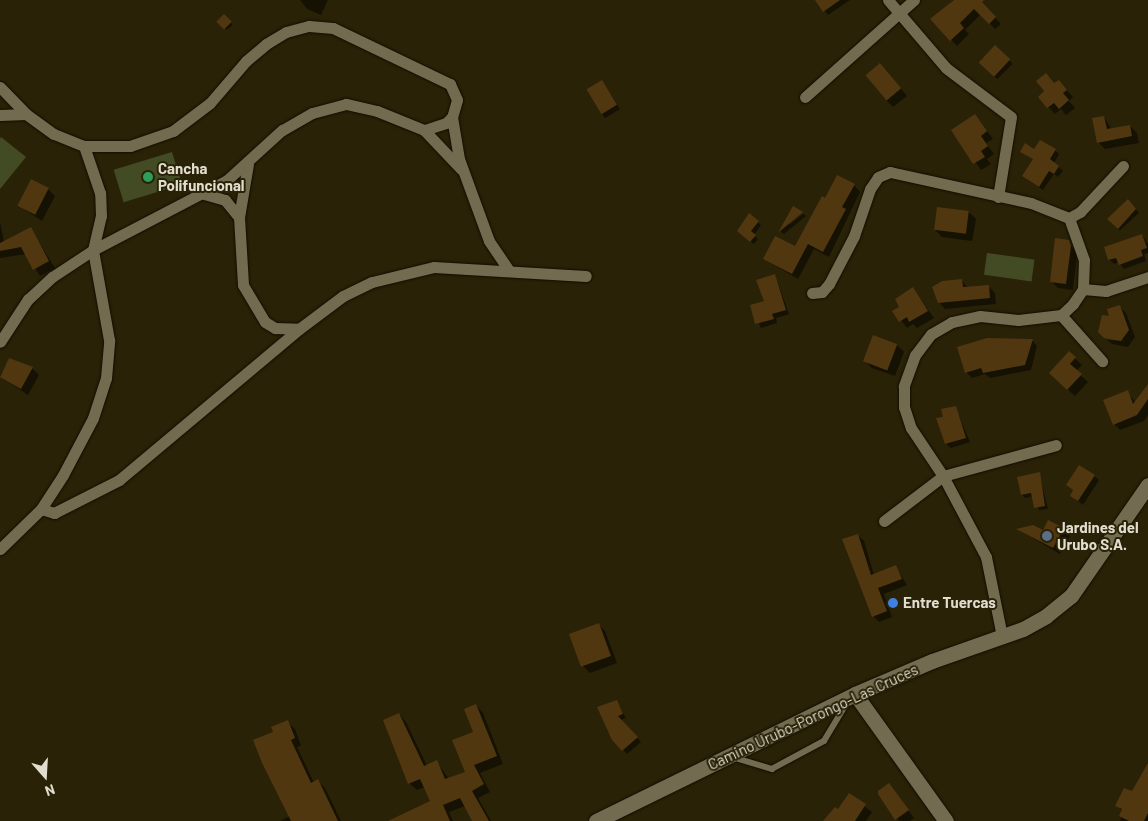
<!DOCTYPE html>
<style>
body{margin:0}
#map{position:relative;width:1148px;height:821px;overflow:hidden;background:#292207;font-family:Barlow,sans-serif}
div>[style]{position:absolute}
.green>*{inset:0;background:#434b25;transform-origin:0 0}
.shadow>*{inset:0;background:#0007;transform-origin:0 0}
.building>*{inset:0;background:#513710;transform-origin:0 0}
.roads{filter:drop-shadow(0 0 1px #120b00) drop-shadow(0 0 1px #120b00)}
.lane>*{height:5.5px;margin:-2.75px;padding:0 2.75px;transform-origin:2.75px;border-radius:2.75px;background:#736b4f}
.street>*{height:11px;margin:-5.5px;padding:0 5.5px;transform-origin:5.5px;border-radius:5.5px;background:#736b4f}
.secondary>*{height:15px;margin:-7.5px;padding:0 7.5px;transform-origin:7.5px;border-radius:7.5px;background:#736b4f}
.dots>*{width:14px;height:14px;translate:-50% -50%;box-sizing:border-box;border:2px solid #292207;border-radius:50%}
span{translate:-50% -50%;white-space:nowrap;text-align:center;line-height:1.15;-webkit-text-stroke:4px #292207;paint-order:stroke}
.poi-label{font-size:15px;color:#e2decf;font-weight:700}
.left{translate:0 -50%;text-align:left}
.street-label{font-size:15px;color:#e2decf}
.north{position:absolute;left:20px;top:751px;width:50px;height:50px;-webkit-text-stroke:4px #292207;paint-order:stroke;rotate:161deg;font-size:14px;font-weight:700;line-height:20px;text-align:center;color:#e2decf}
.north::after{content:'';display:block;margin:auto;width:18px;height:22px;background:#e2decf;clip-path:polygon(50% 0,100% 100%,50% 72%,0 100%)}
</style>
<div id="map">
<div class="green">
<i style="clip-path:polygon(1px 137px,26px 157px,0 189px,0 139px)"></i>
<i style="left:172px;top:152px;width:34px;height:61px;rotate:73deg"></i>
<i style="left:987px;top:253px;width:48px;height:22px;rotate:8deg"></i>
</div>
<div class="shadow">
<i style="clip-path:polygon(300px 0,328px 0,321px 15px,307px 9px)"></i>
<i style="clip-path:polygon(816px 0,850px 0,828px 15px)"></i>
<i style="clip-path:polygon(954px 0,979px 0,1001px 24px,995px 29px,981px 14px,965px 30px,969px 34px,957px 46px,932px 20px)"></i>
<i style="left:224px;top:15px;width:13px;height:8px;rotate:48deg"></i>
<i style="left:995px;top:46px;width:25px;height:22px;rotate:45deg"></i>
<i style="clip-path:polygon(887px 71px,907px 96px,893px 107px,886px 100px)"></i>
<i style="clip-path:polygon(602px 81px,620px 109px,605px 118px,601px 113px)"></i>
<i style="clip-path:polygon(1065px 88px,1073px 97px,1069px 101px,1075px 108px,1066px 115px,1061px 109px,1055px 114px,1039px 97px)"></i>
<i style="clip-path:polygon(975px 115px,993px 139px,986px 143px,994px 154px,987px 159px,991px 164px,981px 170px,953px 130px)"></i>
<i style="clip-path:polygon(1104px 117px,1112px 130px,1130px 126px,1137px 133px,1139px 143px,1105px 149px,1098px 142px)"></i>
<i style="clip-path:polygon(1055px 150px,1059px 154px,1054px 163px,1063px 171px,1058px 177px,1054px 174px,1043px 190px,1028px 180px,1034px 160px,1021px 151px)"></i>
<i style="clip-path:polygon(854px 185px,860px 192px,829px 257px,814px 249px,798px 279px,764px 259px,796px 248px,825px 199px)"></i>
<i style="clip-path:polygon(48px 189px,55px 196px,42px 221px,18px 205px)"></i>
<i style="left:1128px;top:201px;width:16px;height:26px;rotate:47deg"></i>
<i style="clip-path:polygon(793px 208px,789px 225px,803px 214px,806px 216px,784px 234px,780px 231px)"></i>
<i style="clip-path:polygon(969px 212px,976px 219px,972px 241px,942px 237px,935px 230px)"></i>
<i style="clip-path:polygon(749px 215px,761px 225px,754px 235px,758px 239px,754px 244px,742px 234px)"></i>
<i style="clip-path:polygon(0 222px,4px 242px,0 243px)"></i>
<i style="clip-path:polygon(30px 228px,55px 268px,40px 276px,26px 254px,0 258px,0 246px)"></i>
<i style="clip-path:polygon(1142px 235px,1148px 244px,1148px 253px,1144px 254px,1146px 261px,1124px 269px,1119px 262px,1114px 264px,1109px 259px)"></i>
<i style="clip-path:polygon(1068px 241px,1077px 254px,1073px 290px,1058px 288px,1051px 281px)"></i>
<i style="clip-path:polygon(775px 275px,789px 314px,776px 318px,777px 323px,761px 328px,752px 306px,765px 302px)"></i>
<i style="clip-path:polygon(961px 280px,968px 288px,988px 286px,995px 293px,996px 304px,945px 309px,939px 302px)"></i>
<i style="clip-path:polygon(913px 289px,934px 318px,917px 328px,913px 324px,907px 328px,894px 311px,901px 307px)"></i>
<i style="clip-path:polygon(1119px 306px,1126px 313px,1135px 337px,1128px 347px,1112px 344px,1107px 340px,1127px 341px,1104px 337px)"></i>
<i style="clip-path:polygon(1032px 340px,1037px 346px,1031px 370px,990px 378px,985px 374px,972px 378px,966px 372px)"></i>
<i style="clip-path:polygon(897px 345px,904px 352px,895px 376px,872px 368px,865px 361px)"></i>
<i style="clip-path:polygon(1069px 353px,1082px 365px,1076px 371px,1088px 382px,1075px 396px,1057px 380px)"></i>
<i style="clip-path:polygon(9px 359px,32px 368px,39px 375px,28px 395px,0 376px)"></i>
<i style="clip-path:polygon(1127px 392px,1136px 403px,1148px 392px,1148px 415px,1144px 421px,1120px 430px,1114px 424px)"></i>
<i style="clip-path:polygon(955px 407px,970px 442px,951px 448px,946px 444px,944px 417px)"></i>
<i style="clip-path:polygon(1039px 473px,1048px 509px,1039px 510px,1033px 496px,1025px 498px,1022px 495px)"></i>
<i style="clip-path:polygon(1094px 476px,1099px 480px,1083px 505px,1071px 495px,1074px 491px,1068px 485px)"></i>
<i style="clip-path:polygon(1063px 529px,1070px 536px,1060px 554px,1019px 530px)"></i>
<i style="clip-path:polygon(858px 535px,864px 541px,874px 575px,896px 567px,907px 585px,884px 594px,892px 617px,879px 622px,873px 616px)"></i>
<i style="clip-path:polygon(598px 624px,605px 631px,617px 663px,590px 673px,583px 666px)"></i>
<i style="clip-path:polygon(616px 701px,626px 718px,621px 720px,641px 742px,627px 754px,613px 739px)"></i>
<i style="clip-path:polygon(476px 705px,483px 713px,503px 764px,480px 773px,490px 792px,478px 798px,491px 821px,473px 821px,465px 806px,449px 812px,453px 821px,390px 821px,432px 802px,425px 787px,417px 790px,409px 783px,399px 714px,406px 722px,427px 766px,436px 761px,449px 779px,466px 773px,475px 733px)"></i>
<i style="clip-path:polygon(287px 722px,295px 729px,301px 746px,297px 747px,314px 783px,318px 781px,325px 788px,341px 821px,280px 821px,290px 816px,275px 733px)"></i>
<i style="clip-path:polygon(1148px 768px,1148px 821px,1120px 821px,1123px 812px,1117px 805px,1132px 793px)"></i>
<i style="clip-path:polygon(889px 784px,914px 818px,910px 821px,899px 821px,878px 792px)"></i>
<i style="clip-path:polygon(849px 795px,872px 812px,866px 821px,824px 821px,838px 811px)"></i>
</div>
<div class="building">
<i style="clip-path:polygon(815px 0,840px 0,823px 12px)"></i>
<i style="clip-path:polygon(954px 0,984px 0,982px 2px,996px 17px,989px 24px,974px 9px,960px 23px,964px 28px,950px 41px,930px 19px)"></i>
<i style="left:224px;top:14px;width:11px;height:11px;rotate:45deg"></i>
<i style="left:995px;top:45px;width:21px;height:24px;rotate:43deg"></i>
<i style="left:880px;top:63px;width:33px;height:19px;rotate:50deg"></i>
<i style="clip-path:polygon(1046px 73px,1054px 83px,1059px 80px,1067px 90px,1063px 93px,1069px 100px,1059px 109px,1054px 103px,1047px 108px,1038px 97px,1044px 91px,1036px 81px)"></i>
<i style="left:602px;top:80px;width:29px;height:18px;rotate:59deg"></i>
<i style="clip-path:polygon(975px 114px,987px 131px,981px 136px,988px 146px,981px 151px,985px 157px,973px 164px,951px 130px)"></i>
<i style="clip-path:polygon(1104px 116px,1107px 129px,1130px 125px,1132px 136px,1097px 143px,1092px 118px)"></i>
<i style="clip-path:polygon(1040px 140px,1056px 149px,1050px 159px,1059px 166px,1054px 174px,1049px 171px,1039px 187px,1022px 176px,1033px 159px,1020px 152px,1025px 143px,1034px 149px)"></i>
<i style="clip-path:polygon(837px 175px,855px 184px,842px 207px,846px 209px,823px 252px,808px 244px,792px 274px,763px 259px,775px 236px,795px 246px,822px 196px,825px 198px)"></i>
<i style="left:31px;top:179px;width:20px;height:30px;rotate:27deg"></i>
<i style="clip-path:polygon(1128px 199px,1136px 209px,1118px 229px,1107px 219px)"></i>
<i style="clip-path:polygon(793px 206px,803px 212px,779px 232px,779px 231px)"></i>
<i style="left:937px;top:207px;width:32px;height:23px;rotate:7deg"></i>
<i style="clip-path:polygon(749px 213px,759px 221px,751px 231px,756px 235px,750px 242px,737px 231px)"></i>
<i style="clip-path:polygon(31px 227px,49px 261px,33px 270px,21px 247px,0 251px,0 243px)"></i>
<i style="clip-path:polygon(1142px 234px,1147px 248px,1141px 250px,1143px 256px,1119px 265px,1116px 258px,1108px 260px,1104px 247px)"></i>
<i style="clip-path:polygon(1055px 238px,1069px 240px,1071px 246px,1066px 284px,1050px 282px)"></i>
<i style="clip-path:polygon(775px 274px,786px 310px,772px 314px,774px 319px,755px 324px,750px 305px,764px 301px,756px 280px)"></i>
<i style="clip-path:polygon(962px 279px,963px 287px,989px 285px,990px 298px,938px 303px,932px 287px,942px 281px)"></i>
<i style="clip-path:polygon(913px 287px,928px 311px,909px 322px,907px 317px,899px 322px,892px 311px,899px 307px,895px 299px)"></i>
<i style="clip-path:polygon(1120px 305px,1129px 330px,1121px 341px,1104px 338px,1098px 332px,1102px 315px,1109px 316px,1107px 309px)"></i>
<i style="left:873px;top:335px;width:26px;height:28px;rotate:21deg"></i>
<i style="clip-path:polygon(987px 338px,1033px 339px,1025px 365px,983px 373px,981px 368px,965px 373px,957px 347px)"></i>
<i style="clip-path:polygon(1069px 351px,1076px 357px,1070px 364px,1082px 374px,1067px 390px,1049px 373px)"></i>
<i style="clip-path:polygon(9px 358px,33px 367px,21px 389px,0 377px)"></i>
<i style="clip-path:polygon(1148px 384px,1148px 399px,1137px 415px,1113px 425px,1103px 400px,1128px 390px,1133px 404px)"></i>
<i style="clip-path:polygon(956px 406px,966px 438px,945px 444px,936px 418px,943px 417px,941px 409px)"></i>
<i style="clip-path:polygon(1079px 465px,1095px 475px,1078px 501px,1070px 496px,1073px 490px,1066px 485px)"></i>
<i style="clip-path:polygon(1040px 472px,1045px 506px,1034px 508px,1031px 493px,1021px 495px,1017px 477px)"></i>
<i style="clip-path:polygon(1048px 520px,1064px 528px,1053px 548px,1016px 529px,1033px 525px,1043px 530px)"></i>
<i style="clip-path:polygon(858px 534px,871px 575px,896px 565px,902px 579px,878px 588px,887px 611px,872px 617px,842px 539px)"></i>
<i style="left:599px;top:623px;width:35px;height:32px;rotate:70deg"></i>
<i style="clip-path:polygon(617px 700px,623px 714px,618px 716px,638px 737px,622px 751px,612px 740px,597px 707px)"></i>
<i style="clip-path:polygon(476px 704px,497px 756px,474px 765px,484px 784px,472px 791px,489px 821px,472px 821px,460px 798px,443px 805px,450px 821px,388px 821px,430px 801px,420px 779px,408px 784px,383px 720px,399px 713px,424px 766px,437px 760px,445px 779px,465px 772px,452px 740px,473px 732px,464px 709px)"></i>
<i style="clip-path:polygon(288px 720px,295px 738px,291px 740px,311px 783px,318px 779px,338px 821px,291px 821px,262px 763px,253px 740px,273px 732px,271px 727px)"></i>
<i style="clip-path:polygon(1148px 763px,1148px 813px,1144px 821px,1129px 821px,1119px 816px,1122px 809px,1115px 806px,1124px 788px,1132px 791px)"></i>
<i style="clip-path:polygon(889px 783px,909px 810px,895px 820px,878px 794px,878px 791px)"></i>
<i style="clip-path:polygon(849px 793px,866px 804px,855px 821px,823px 821px,835px 807px,838px 809px)"></i>
</div>
<div class="roads">
<div class="lane">
<i style="left:732px;top:757px;width:42px;rotate:16.7deg"></i>
<i style="left:772px;top:769px;width:59px;rotate:-28.3deg"></i>
<i style="left:824px;top:741px;width:47px;rotate:-59deg"></i>
</div>
<div class="street">
<i style="left:888px;top:0;width:89px;rotate:49.5deg"></i>
<i style="left:946px;top:68px;width:81px;rotate:37deg"></i>
<i style="left:1011px;top:117px;width:81px;rotate:99.2deg"></i>
<i style="left:0;top:87px;width:37px;rotate:46deg"></i>
<i style="left:26px;top:114px;width:34px;rotate:36deg"></i>
<i style="left:54px;top:134px;width:32px;rotate:22deg"></i>
<i style="left:84px;top:146px;width:46px"></i>
<i style="left:130px;top:146px;width:46px;rotate:-19.2deg"></i>
<i style="left:173px;top:131px;width:46px;rotate:-37.1deg"></i>
<i style="left:210px;top:103px;width:55px;rotate:-49.4deg"></i>
<i style="left:246px;top:61px;width:26px;rotate:-40deg"></i>
<i style="left:266px;top:44px;width:23px;rotate:-31deg"></i>
<i style="left:286px;top:32px;width:24px;rotate:-15deg"></i>
<i style="left:309px;top:26px;width:24px;rotate:5deg"></i>
<i style="left:333px;top:28px;width:130px;rotate:25.6deg"></i>
<i style="left:450px;top:84px;width:17px;rotate:66deg"></i>
<i style="left:457px;top:100px;width:18px;rotate:106deg"></i>
<i style="left:452px;top:117px;width:8px;rotate:135deg"></i>
<i style="left:446px;top:123px;width:23px;rotate:162deg"></i>
<i style="left:424px;top:130px;width:51px;rotate:-158deg"></i>
<i style="left:377px;top:111px;width:32px;rotate:-167deg"></i>
<i style="left:346px;top:104px;width:35px;rotate:165deg"></i>
<i style="left:312px;top:113px;width:34px;rotate:150deg"></i>
<i style="left:282px;top:130px;width:74px;rotate:137.7deg"></i>
<i style="left:227px;top:180px;width:151px;rotate:152.4deg"></i>
<i style="left:93px;top:250px;width:49px;rotate:146.6deg"></i>
<i style="left:52px;top:277px;width:33px;rotate:137deg"></i>
<i style="left:28px;top:299px;width:51px;rotate:123.1deg"></i>
<i style="left:805px;top:97px;width:146px;rotate:-41.7deg"></i>
<i style="left:0;top:115px;width:26px;rotate:-2deg"></i>
<i style="left:452px;top:117px;width:43px;rotate:80.5deg"></i>
<i style="left:459px;top:159px;width:87px;rotate:69.9deg"></i>
<i style="left:489px;top:241px;width:34px;rotate:56deg"></i>
<i style="left:424px;top:130px;width:54px;rotate:46.5deg"></i>
<i style="left:248px;top:164px;width:54px;rotate:99.6deg"></i>
<i style="left:239px;top:217px;width:68px;rotate:86.6deg"></i>
<i style="left:243px;top:285px;width:43px;rotate:59.3deg"></i>
<i style="left:265px;top:322px;width:12px;rotate:31deg"></i>
<i style="left:275px;top:328px;width:24px;rotate:2deg"></i>
<i style="left:204px;top:194px;width:22px;rotate:16deg"></i>
<i style="left:225px;top:200px;width:22px;rotate:51deg"></i>
<i style="left:1069px;top:218px;width:13px;rotate:-29deg"></i>
<i style="left:1080px;top:212px;width:63px;rotate:-46.9deg"></i>
<i style="left:1083px;top:289px;width:23px;rotate:5deg"></i>
<i style="left:1106px;top:291px;width:44px;rotate:-18.4deg"></i>
<i style="left:812px;top:293px;width:10px;rotate:-6deg"></i>
<i style="left:822px;top:292px;width:11px;rotate:-49deg"></i>
<i style="left:829px;top:284px;width:54px;rotate:-62.5deg"></i>
<i style="left:854px;top:236px;width:50px;rotate:-71.2deg"></i>
<i style="left:870px;top:189px;width:14px;rotate:-56deg"></i>
<i style="left:878px;top:177px;width:13px;rotate:-23deg"></i>
<i style="left:890px;top:172px;width:144px;rotate:12.4deg"></i>
<i style="left:1031px;top:203px;width:41px;rotate:21.5deg"></i>
<i style="left:1069px;top:218px;width:45px;rotate:70.3deg"></i>
<i style="left:1084px;top:260px;width:29px;rotate:92deg"></i>
<i style="left:1083px;top:289px;width:18px;rotate:124deg"></i>
<i style="left:1073px;top:304px;width:16px;rotate:137deg"></i>
<i style="left:1061px;top:315px;width:43px;rotate:173.4deg"></i>
<i style="left:1018px;top:320px;width:38px;rotate:-174deg"></i>
<i style="left:980px;top:316px;width:29px;rotate:168deg"></i>
<i style="left:952px;top:322px;width:24px;rotate:150deg"></i>
<i style="left:931px;top:334px;width:26px;rotate:127deg"></i>
<i style="left:915px;top:355px;width:33px;rotate:110deg"></i>
<i style="left:904px;top:386px;width:21px;rotate:90deg"></i>
<i style="left:904px;top:407px;width:22px;rotate:72deg"></i>
<i style="left:911px;top:428px;width:58px;rotate:56.3deg"></i>
<i style="left:943px;top:476px;width:92px;rotate:62deg"></i>
<i style="left:986px;top:557px;width:81px;rotate:78.6deg"></i>
<i style="left:1061px;top:315px;width:62px;rotate:48.3deg"></i>
<i style="left:41px;top:509px;width:14px;rotate:17deg"></i>
<i style="left:54px;top:513px;width:73px;rotate:-26.9deg"></i>
<i style="left:119px;top:480px;width:235px;rotate:-40deg"></i>
<i style="left:299px;top:329px;width:55px;rotate:-36.9deg"></i>
<i style="left:343px;top:296px;width:32px;rotate:-26deg"></i>
<i style="left:372px;top:282px;width:64px;rotate:-13.6deg"></i>
<i style="left:434px;top:267px;width:152px;rotate:3.4deg"></i>
<i style="left:884px;top:521px;width:74px;rotate:-37.3deg"></i>
<i style="left:943px;top:476px;width:117px;rotate:-15.3deg"></i>
<i style="left:0;top:549px;width:57px;rotate:-44.3deg"></i>
<i style="left:41px;top:509px;width:40px;rotate:-57.1deg"></i>
<i style="left:63px;top:475px;width:64px;rotate:-62.2deg"></i>
<i style="left:93px;top:418px;width:42px;rotate:-72deg"></i>
<i style="left:106px;top:378px;width:38px;rotate:-85deg"></i>
<i style="left:109px;top:340px;width:91px;rotate:-100.1deg"></i>
<i style="left:93px;top:250px;width:35px;rotate:-77deg"></i>
<i style="left:101px;top:216px;width:23px;rotate:-92deg"></i>
<i style="left:100px;top:193px;width:50px;rotate:-108.8deg"></i>
</div>
<div class="secondary">
<i style="left:855px;top:694px;width:156px;rotate:54.4deg"></i>
<i style="left:596px;top:821px;width:288px;rotate:-26.1deg"></i>
<i style="left:855px;top:694px;width:84px;rotate:-23.2deg"></i>
<i style="left:932px;top:661px;width:96px;rotate:-19.4deg"></i>
<i style="left:1023px;top:629px;width:26px;rotate:-29deg"></i>
<i style="left:1046px;top:616px;width:32px;rotate:-39deg"></i>
<i style="left:1071px;top:596px;width:135px;rotate:-55.3deg"></i>
</div>
</div>
<div class="dots">
<i style="left:148px;top:177px;background:#2e9e5b"></i>
<i style="left:1047px;top:536px;background:#5c6f8a"></i>
<i style="left:893px;top:603px;background:#3f7fe0"></i>
</div>
<div class="poi-label">
<span class="left" style="left:158px;top:177px">Cancha<br>Polifuncional</span>
<span class="left" style="left:1057px;top:536px">Jardines del<br>Urubo S.A.</span>
<span class="left" style="left:903px;top:603px">Entre Tuercas</span>
</div>
<div class="street-label">
<span style="left:813px;top:717px;rotate:-25deg">Camino Urubo-Porongo-Las Cruces</span>
</div>
<div class="north">N</div>
</div>
